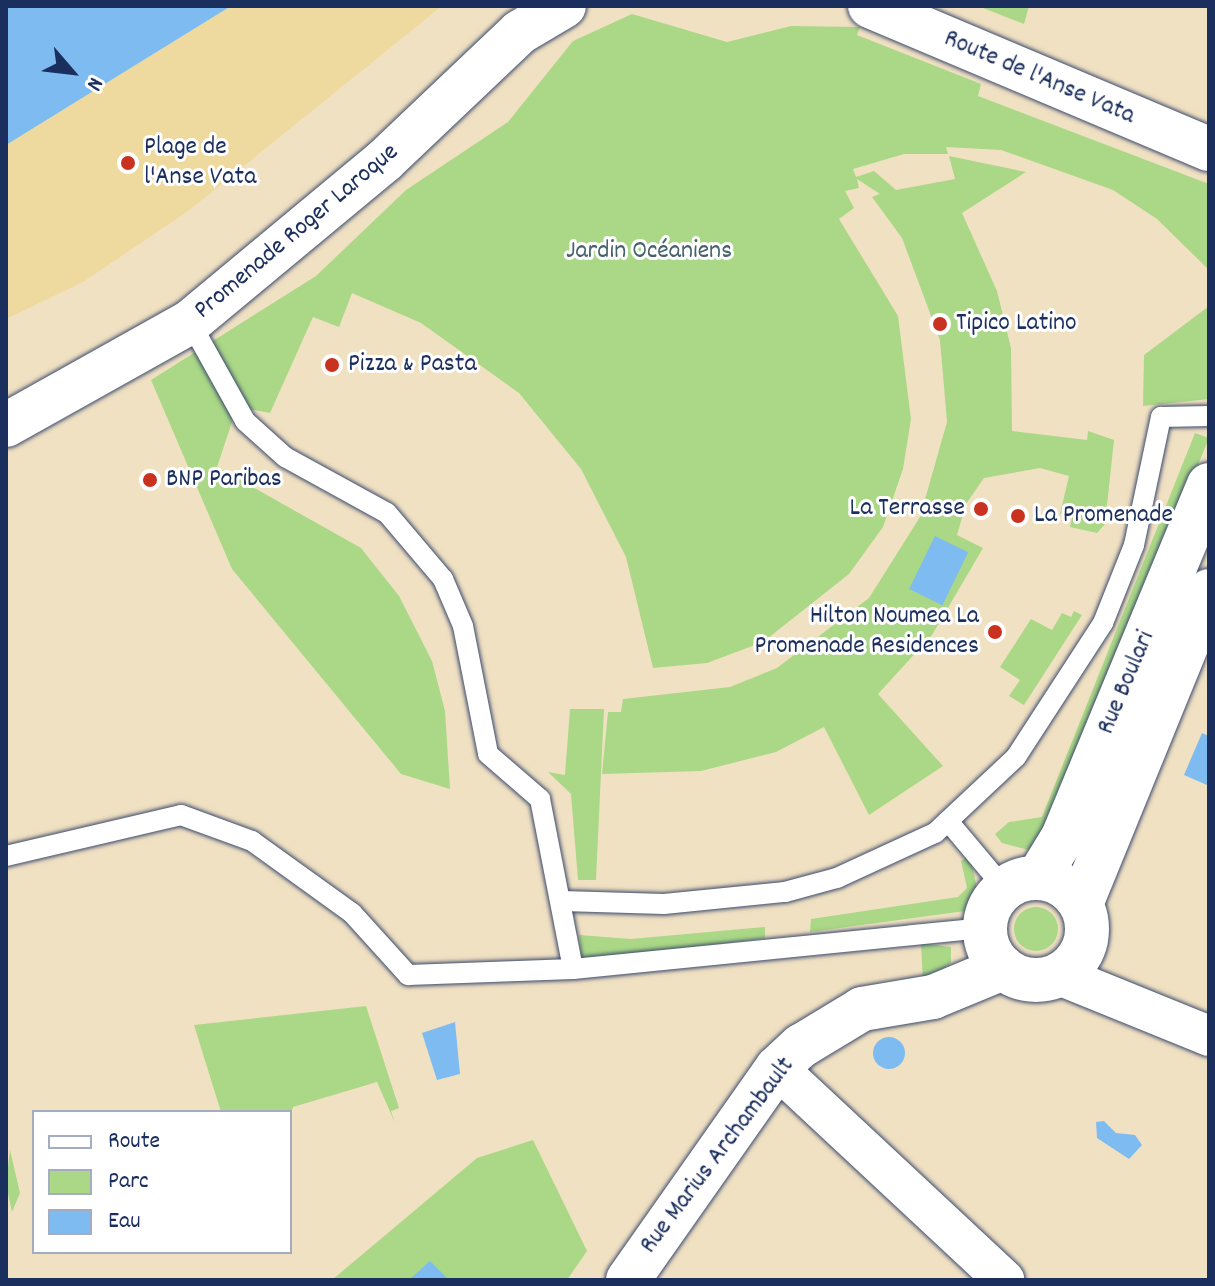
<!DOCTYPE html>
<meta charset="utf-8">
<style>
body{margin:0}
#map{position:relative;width:1215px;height:1286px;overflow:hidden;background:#f1e1c3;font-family:Dekko,sans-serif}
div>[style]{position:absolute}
.green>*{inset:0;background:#aad886}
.round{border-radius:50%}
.sand>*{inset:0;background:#eeda9e}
.water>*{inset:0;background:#7dbbf0;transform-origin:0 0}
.roads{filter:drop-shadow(0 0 2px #3b4a6d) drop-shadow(0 0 2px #3b4a6d)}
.service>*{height:20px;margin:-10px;padding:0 10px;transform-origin:10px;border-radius:10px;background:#fff}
.minor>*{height:40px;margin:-20px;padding:0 20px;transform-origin:20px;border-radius:20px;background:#fff}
.tertiary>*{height:44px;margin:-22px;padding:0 22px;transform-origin:22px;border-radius:22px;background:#fff}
.tertiary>.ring{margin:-22px;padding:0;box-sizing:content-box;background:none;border:44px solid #fff;border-radius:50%}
.primary>*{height:44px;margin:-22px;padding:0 22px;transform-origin:22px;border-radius:22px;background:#fff}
.dots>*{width:22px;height:22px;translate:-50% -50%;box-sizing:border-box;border:4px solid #fff;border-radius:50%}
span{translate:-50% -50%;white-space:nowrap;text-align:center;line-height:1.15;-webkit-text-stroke:6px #fff;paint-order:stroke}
.street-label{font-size:26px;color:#1b2f5e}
.poi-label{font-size:26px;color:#1b2f5e}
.left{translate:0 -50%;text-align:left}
.right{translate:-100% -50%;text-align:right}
.park-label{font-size:26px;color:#46626a}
.frame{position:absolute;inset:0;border:8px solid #1b2f5e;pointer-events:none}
.legend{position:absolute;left:32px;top:1110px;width:260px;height:144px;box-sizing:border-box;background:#fff;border:2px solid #a4acbf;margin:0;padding:10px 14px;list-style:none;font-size:24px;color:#1b2f5e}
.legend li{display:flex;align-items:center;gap:16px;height:40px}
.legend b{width:40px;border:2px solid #a4acbf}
.north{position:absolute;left:32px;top:32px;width:80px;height:80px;-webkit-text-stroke:6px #fff;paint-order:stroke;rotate:118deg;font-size:22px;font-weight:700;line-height:32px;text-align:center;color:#1b2f5e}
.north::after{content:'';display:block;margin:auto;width:28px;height:36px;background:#1b2f5e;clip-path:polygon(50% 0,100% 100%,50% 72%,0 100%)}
</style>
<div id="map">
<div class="green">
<i style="clip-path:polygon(978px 6px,1029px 6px,1024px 24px)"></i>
<i style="clip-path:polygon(632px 14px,727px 42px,791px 26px,860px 27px,857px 35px,981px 84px,978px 96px,1209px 184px,1209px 270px,1157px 219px,1113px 190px,1001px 150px,946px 147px,948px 154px,904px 154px,853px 169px,856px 177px,874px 171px,896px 190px,955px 179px,949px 156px,1026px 172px,962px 213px,997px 291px,1011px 348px,1012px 431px,1087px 440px,1088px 431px,1114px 440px,1105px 524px,1097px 533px,1070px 527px,1072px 517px,1060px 514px,1069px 476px,1040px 468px,984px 478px,966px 504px,957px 535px,983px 548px,932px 635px,878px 694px,943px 766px,869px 815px,824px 727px,776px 752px,701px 771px,602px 774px,608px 712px,621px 712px,623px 699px,730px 687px,777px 668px,869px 598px,920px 517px,947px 422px,940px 340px,902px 238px,872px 197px,880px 194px,857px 179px,859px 188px,845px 191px,854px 208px,839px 219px,898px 316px,911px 419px,903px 469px,883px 527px,849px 574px,763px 642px,707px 663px,653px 668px,626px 557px,581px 469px,519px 393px,421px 323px,352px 293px,339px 327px,313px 317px,270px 413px,237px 407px,217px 467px,361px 548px,399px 596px,432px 661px,445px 711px,450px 789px,401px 774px,232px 569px,151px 380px,316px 276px,406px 190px,508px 122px,573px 41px)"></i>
<i style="clip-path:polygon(1209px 306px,1209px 399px,1143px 406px,1144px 355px)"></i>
<i style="clip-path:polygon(1195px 433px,1209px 438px,1046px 837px,1029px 850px,1002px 843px,995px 834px,1009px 822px,1042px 817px)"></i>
<i style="clip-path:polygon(1074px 611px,1082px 615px,1024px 705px,1009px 696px,1020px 680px,1000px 667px,1031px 619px,1052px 630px,1062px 613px,1071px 617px)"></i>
<i style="clip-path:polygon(570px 709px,604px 709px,596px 880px,578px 880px,571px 794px,548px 772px,565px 775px)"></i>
<i style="clip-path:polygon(970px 855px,977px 889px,965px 911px,810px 932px,811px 919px,958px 897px,967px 888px,961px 861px)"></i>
<i class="round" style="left:1014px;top:907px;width:44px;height:44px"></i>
<i style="clip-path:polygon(765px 927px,765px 938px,582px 961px,579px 935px,631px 939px)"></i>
<i style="clip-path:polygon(921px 943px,951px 947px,951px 963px,923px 985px)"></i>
<i style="clip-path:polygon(366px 1006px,399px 1108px,391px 1111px,395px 1123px,377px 1082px,293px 1107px,290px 1118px,290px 1112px,221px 1112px,194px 1025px)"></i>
<i style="clip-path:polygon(533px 1140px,587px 1251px,567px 1280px,332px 1280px,477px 1158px)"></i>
<i style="clip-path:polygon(10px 1150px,20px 1193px,12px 1212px,6px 1184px)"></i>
</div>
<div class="sand">
<i style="clip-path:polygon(231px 6px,442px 6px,187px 212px,83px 282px,6px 319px,6px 145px)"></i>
</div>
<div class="water">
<i style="clip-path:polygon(6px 6px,231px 6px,6px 145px)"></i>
<i style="left:935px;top:536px;width:37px;height:59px;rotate:26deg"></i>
<i style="clip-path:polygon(1202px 733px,1209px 736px,1207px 785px,1184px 775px)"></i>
<i style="clip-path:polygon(455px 1022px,460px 1074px,437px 1080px,422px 1033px)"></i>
<i class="round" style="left:873px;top:1037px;width:32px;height:32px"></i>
<i style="clip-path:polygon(1104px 1121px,1116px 1133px,1135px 1135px,1142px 1145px,1129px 1159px,1097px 1138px,1096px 1122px)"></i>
<i style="clip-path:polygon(430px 1261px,449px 1280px,409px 1280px)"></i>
</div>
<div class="roads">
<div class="service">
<i style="left:190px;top:322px;width:113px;rotate:60.9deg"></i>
<i style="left:245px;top:421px;width:54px;rotate:42deg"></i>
<i style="left:285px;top:457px;width:116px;rotate:28.8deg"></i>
<i style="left:387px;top:513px;width:87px;rotate:49.7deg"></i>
<i style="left:443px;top:579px;width:51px;rotate:66.9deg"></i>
<i style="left:463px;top:626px;width:130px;rotate:78.9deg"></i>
<i style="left:488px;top:754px;width:69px;rotate:40.9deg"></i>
<i style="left:540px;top:799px;width:173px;rotate:79deg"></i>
<i style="left:948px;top:821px;width:89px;rotate:50deg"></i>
<i style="left:6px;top:856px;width:180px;rotate:-13.2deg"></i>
<i style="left:181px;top:815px;width:76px;rotate:20.1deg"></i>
<i style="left:252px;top:841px;width:123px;rotate:35.8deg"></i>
<i style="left:352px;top:913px;width:84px;rotate:47.9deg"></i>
<i style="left:408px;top:975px;width:165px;rotate:-2.1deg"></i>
<i style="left:573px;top:969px;width:414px;rotate:-5.7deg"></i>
<i style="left:562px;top:901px;width:102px;rotate:1.7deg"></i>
<i style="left:664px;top:904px;width:122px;rotate:-5.7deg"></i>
<i style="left:785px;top:892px;width:54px;rotate:-15.1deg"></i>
<i style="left:837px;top:878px;width:108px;rotate:-24.7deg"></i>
<i style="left:935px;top:833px;width:111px;rotate:-43.2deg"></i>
<i style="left:1016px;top:757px;width:160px;rotate:-57deg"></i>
<i style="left:1103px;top:623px;width:84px;rotate:-68.3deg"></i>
<i style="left:1134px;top:545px;width:131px;rotate:-78.1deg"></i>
<i style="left:1161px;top:417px;width:48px;rotate:-1.2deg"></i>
</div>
<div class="minor">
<i style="left:1059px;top:975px;width:162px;rotate:22.1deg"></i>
<i style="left:777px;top:1068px;width:311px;rotate:43deg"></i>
</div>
<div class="tertiary">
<i style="left:1038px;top:878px;width:48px;rotate:-58.6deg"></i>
<i style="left:1063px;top:837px;width:381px;rotate:-67.5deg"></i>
<i class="ring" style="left:985px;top:878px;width:58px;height:58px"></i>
<i style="left:1081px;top:904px;width:338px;rotate:-67.8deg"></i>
<i style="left:628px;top:1280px;width:259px;rotate:-54.9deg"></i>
<i style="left:777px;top:1068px;width:33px;rotate:-43deg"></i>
<i style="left:801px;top:1046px;width:71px;rotate:-31.2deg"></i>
<i style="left:862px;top:1009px;width:72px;rotate:-9.6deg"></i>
<i style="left:933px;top:997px;width:76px;rotate:-22.5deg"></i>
</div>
<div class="primary">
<i style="left:870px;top:6px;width:368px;rotate:22.9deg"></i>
<i style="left:6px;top:425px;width:211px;rotate:-29.2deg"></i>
<i style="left:190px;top:322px;width:252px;rotate:-39.7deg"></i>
<i style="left:384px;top:161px;width:187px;rotate:-43.5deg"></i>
<i style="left:520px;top:32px;width:51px;rotate:-30.6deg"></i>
</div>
</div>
<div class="dots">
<i style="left:128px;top:163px;background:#c8321e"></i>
<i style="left:940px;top:324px;background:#c8321e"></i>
<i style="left:332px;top:365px;background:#c8321e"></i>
<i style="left:150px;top:480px;background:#c8321e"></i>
<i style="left:981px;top:509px;background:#c8321e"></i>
<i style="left:1018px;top:516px;background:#c8321e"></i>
<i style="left:995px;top:632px;background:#c8321e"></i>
</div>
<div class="street-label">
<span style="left:1039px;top:78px;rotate:23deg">Route de l'Anse Vata</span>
<span style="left:297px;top:232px;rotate:-40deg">Promenade Roger Laroque</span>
<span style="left:1127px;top:683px;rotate:-67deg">Rue Boulari</span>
<span style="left:718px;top:1156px;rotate:-53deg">Rue Marius Archambault</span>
</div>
<div class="poi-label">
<span class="left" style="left:144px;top:163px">Plage de<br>l'Anse Vata</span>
<span class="left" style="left:956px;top:324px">Tipico Latino</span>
<span class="left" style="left:348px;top:365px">Pizza &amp; Pasta</span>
<span class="left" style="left:166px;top:480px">BNP Paribas</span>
<span class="right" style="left:965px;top:509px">La Terrasse</span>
<span class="left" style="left:1034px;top:516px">La Promenade</span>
<span class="right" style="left:979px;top:632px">Hilton Noumea La<br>Promenade Residences</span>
</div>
<div class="park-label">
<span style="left:649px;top:252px">Jardin Océaniens</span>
</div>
<div class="frame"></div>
<ul class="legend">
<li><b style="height:10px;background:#fff"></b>Route</li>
<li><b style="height:22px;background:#aad886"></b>Parc</li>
<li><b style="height:22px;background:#7dbbf0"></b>Eau</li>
</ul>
<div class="north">N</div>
</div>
